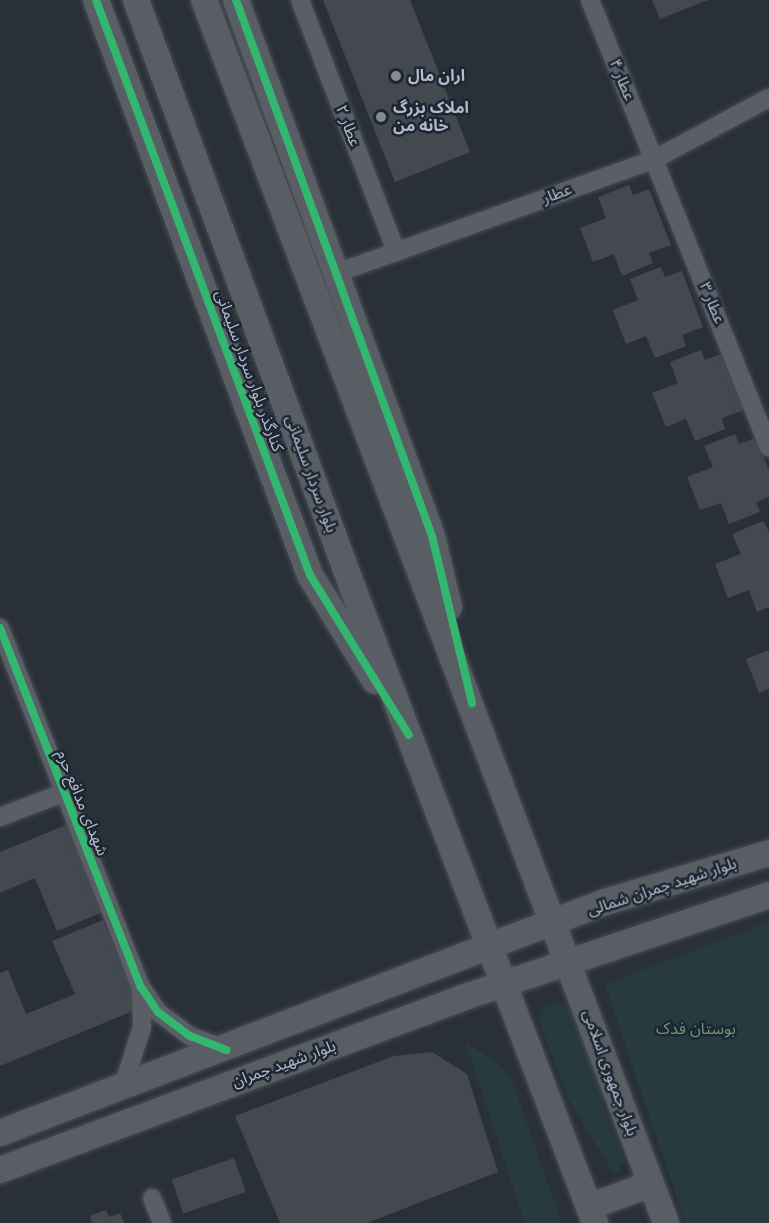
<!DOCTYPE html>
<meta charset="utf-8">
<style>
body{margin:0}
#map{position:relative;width:769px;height:1223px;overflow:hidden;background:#2a3038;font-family:"Space Grotesk","Noto Sans Arabic",sans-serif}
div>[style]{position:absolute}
.green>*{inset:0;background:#273a3e}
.building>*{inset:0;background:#444950;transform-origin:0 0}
.roads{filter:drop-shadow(0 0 2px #484c53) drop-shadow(0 0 2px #484c53)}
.street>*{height:18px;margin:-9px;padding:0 9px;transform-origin:9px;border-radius:9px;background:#5a5e66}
.secondary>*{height:26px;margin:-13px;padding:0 13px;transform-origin:13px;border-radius:13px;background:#595d64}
.cycleway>*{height:8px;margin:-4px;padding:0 4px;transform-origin:4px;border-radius:4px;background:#33b770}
.dots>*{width:16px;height:16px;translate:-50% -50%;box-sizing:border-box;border:3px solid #1d2633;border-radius:50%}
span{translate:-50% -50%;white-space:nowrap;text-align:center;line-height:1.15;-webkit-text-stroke:5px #1d2633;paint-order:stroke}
.poi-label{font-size:16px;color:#b4bcc9;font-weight:700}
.left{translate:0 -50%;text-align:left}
.street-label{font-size:16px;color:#b4bcc9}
.park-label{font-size:16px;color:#6b9a76}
</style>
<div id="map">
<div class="green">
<i style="clip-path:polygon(769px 922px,769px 1223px,685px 1223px,605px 984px)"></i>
<i style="clip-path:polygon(558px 1002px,573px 1011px,603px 1083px,601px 1102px,625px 1160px,615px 1176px,567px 1097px,538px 1018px,544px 1006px)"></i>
<i style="clip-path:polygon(465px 1042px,500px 1064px,513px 1084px,562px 1223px,525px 1223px)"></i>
</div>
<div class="building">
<i style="clip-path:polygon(323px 0,410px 0,470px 152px,395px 182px)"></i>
<i style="clip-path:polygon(652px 0,708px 0,660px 19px)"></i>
<i style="clip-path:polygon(629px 185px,633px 195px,649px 189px,671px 245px,649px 253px,653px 263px,622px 276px,614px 254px,593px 262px,580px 228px,606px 218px,598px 197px)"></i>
<i style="clip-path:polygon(661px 267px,665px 277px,682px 271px,703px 327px,682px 335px,686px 346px,655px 358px,646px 336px,626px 344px,613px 310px,638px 300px,630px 279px)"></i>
<i style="clip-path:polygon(701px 350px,705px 360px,721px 354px,744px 410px,722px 418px,725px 429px,695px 441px,686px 419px,666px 427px,652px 393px,678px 383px,670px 362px)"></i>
<i style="clip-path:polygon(735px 434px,739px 444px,756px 438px,769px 471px,769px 497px,756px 502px,760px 512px,729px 524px,721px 503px,700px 510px,687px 477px,713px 467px,704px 446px)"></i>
<i style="clip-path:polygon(763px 521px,769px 531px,769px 607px,757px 612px,749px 590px,728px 598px,715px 564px,741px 554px,732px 534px)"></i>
<i style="clip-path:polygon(769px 650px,769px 689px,759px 693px,746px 659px)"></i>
<i style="clip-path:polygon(71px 823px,108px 910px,57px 931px,35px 878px,0 893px,0 852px)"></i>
<i style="clip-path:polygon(103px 920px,140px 1008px,0 1066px,0 973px,8px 970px,26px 1014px,75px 994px,52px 941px)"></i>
<i style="clip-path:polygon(432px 1052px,467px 1074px,498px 1172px,367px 1223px,280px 1223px,235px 1116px,394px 1056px)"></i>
<i style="left:234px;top:1158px;width:36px;height:66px;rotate:71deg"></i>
<i style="clip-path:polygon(106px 1210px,109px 1217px,120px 1213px,124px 1223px,92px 1223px,90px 1216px)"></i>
</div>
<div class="roads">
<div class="street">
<i style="left:300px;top:0;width:270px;rotate:69.1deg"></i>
<i style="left:590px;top:0;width:482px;rotate:68.2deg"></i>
<i style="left:337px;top:273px;width:338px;rotate:-19.7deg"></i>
<i style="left:655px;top:159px;width:129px;rotate:-28.2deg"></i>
<i style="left:0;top:628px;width:386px;rotate:68.6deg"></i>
<i style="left:141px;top:987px;width:30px;rotate:56deg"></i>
<i style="left:158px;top:1012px;width:40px;rotate:37deg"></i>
<i style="left:190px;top:1036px;width:39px;rotate:21deg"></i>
<i style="left:0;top:817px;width:67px;rotate:-20.9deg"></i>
<i style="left:122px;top:1090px;width:66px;rotate:-72.4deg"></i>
<i style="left:142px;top:1027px;width:40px;rotate:-91.4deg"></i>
<i style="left:152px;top:1198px;width:27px;rotate:68deg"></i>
</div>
<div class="secondary">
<i style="left:96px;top:0;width:614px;rotate:69.59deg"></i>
<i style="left:310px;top:575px;width:124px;rotate:58.5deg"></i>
<i style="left:136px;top:0;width:625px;rotate:69.77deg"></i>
<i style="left:352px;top:586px;width:682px;rotate:69.12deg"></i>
<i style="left:204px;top:0;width:1307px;rotate:69.31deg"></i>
<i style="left:236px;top:0;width:571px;rotate:69.91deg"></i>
<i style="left:432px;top:536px;width:73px;rotate:76.5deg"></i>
<i style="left:0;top:1133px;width:648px;rotate:-20.9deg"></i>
<i style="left:605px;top:902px;width:171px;rotate:-16.6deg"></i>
<i style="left:0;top:1170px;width:493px;rotate:-20.4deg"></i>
<i style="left:462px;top:998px;width:324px;rotate:-18.5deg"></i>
<i style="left:589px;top:1207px;width:66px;rotate:-20.4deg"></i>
</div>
</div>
<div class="cycleway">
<i style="left:96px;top:0;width:614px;rotate:69.59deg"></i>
<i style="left:310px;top:575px;width:188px;rotate:58.3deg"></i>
<i style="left:236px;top:0;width:571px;rotate:69.91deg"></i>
<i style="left:432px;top:536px;width:172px;rotate:76.5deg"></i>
<i style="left:0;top:628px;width:386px;rotate:68.6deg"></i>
<i style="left:141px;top:987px;width:30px;rotate:56deg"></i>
<i style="left:158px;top:1012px;width:40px;rotate:37deg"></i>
<i style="left:190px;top:1036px;width:39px;rotate:21deg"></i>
</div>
<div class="dots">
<i style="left:396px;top:76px;background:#848b96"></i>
<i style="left:381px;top:117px;background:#848b96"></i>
</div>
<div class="poi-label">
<span class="left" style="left:408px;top:76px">اران مال</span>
<span class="left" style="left:393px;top:117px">املاک بزرگ<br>خانه من</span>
</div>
<div class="street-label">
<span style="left:622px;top:80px;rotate:68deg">عطار ۴</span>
<span style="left:348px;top:126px;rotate:69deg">عطار ۲</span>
<span style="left:557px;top:194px;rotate:-20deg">عطار</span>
<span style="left:712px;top:303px;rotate:68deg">عطار ۳</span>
<span style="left:249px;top:371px;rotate:70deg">کنارگذر بلوار سردار سلیمانی</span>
<span style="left:311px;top:474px;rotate:70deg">بلوار سردار سلیمانی</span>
<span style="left:82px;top:803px;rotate:68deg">شهدای مدافع حرم</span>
<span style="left:662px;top:887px;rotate:-18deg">بلوار شهید چمران شمالی</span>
<span style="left:284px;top:1064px;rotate:-20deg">بلوار شهید چمران</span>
<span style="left:610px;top:1073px;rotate:70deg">بلوار جمهوری اسلامی</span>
</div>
<div class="park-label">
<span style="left:696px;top:1029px">بوستان فدک</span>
</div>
</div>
